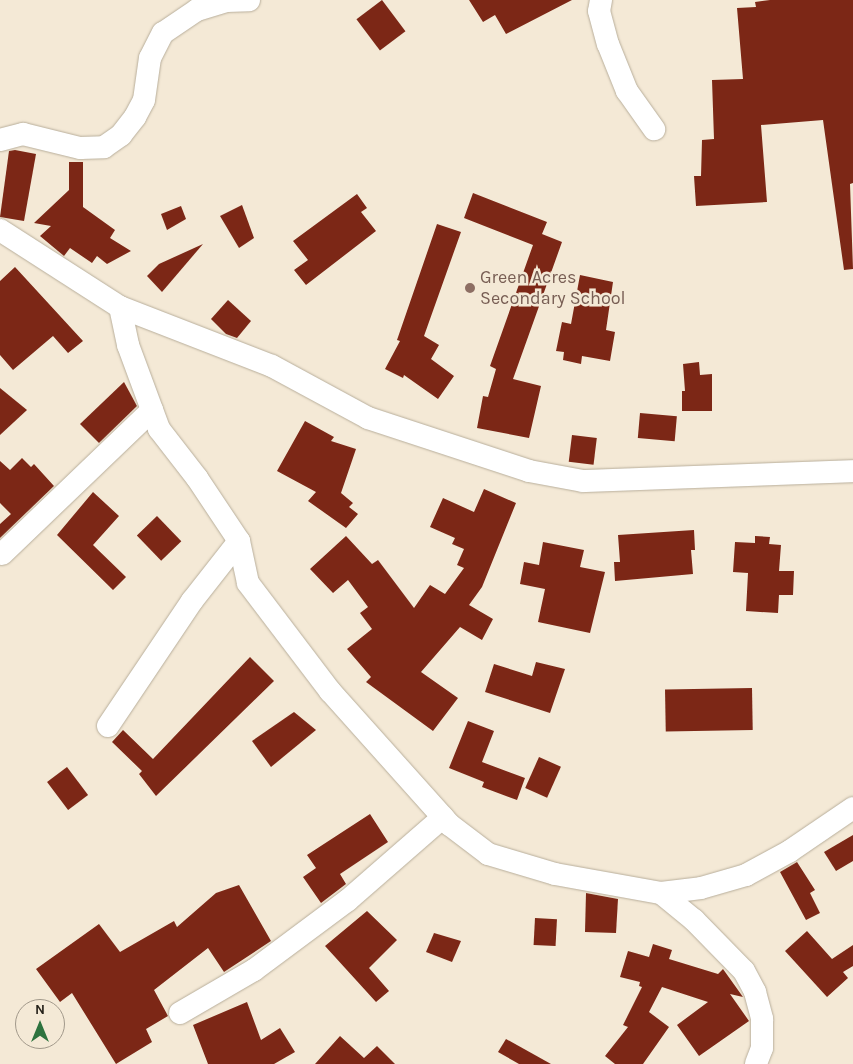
<!DOCTYPE html>
<style>
body{margin:0}
#map{position:relative;width:853px;height:1064px;overflow:hidden;background:#f4e9d6;font-family:Karla,sans-serif}
div>[style]{position:absolute}
.building>*{inset:0;background:#7c2716;transform-origin:0 0}
.roads{filter:drop-shadow(0 0 1px #b8ae9b) drop-shadow(0 0 1px #b8ae9b)}
.minor>*{height:22px;margin:-11px;padding:0 11px;transform-origin:11px;border-radius:11px;background:#fff}
.dots>*{width:14px;height:14px;translate:-50% -50%;box-sizing:border-box;border:2px solid #f4e9d6;border-radius:50%}
span{translate:-50% -50%;white-space:nowrap;text-align:center;line-height:1.15;-webkit-text-stroke:5px #f4e9d6;paint-order:stroke}
.education-label{font-size:18px;color:#785e54}
.left{translate:0 -50%;text-align:left}
.north{position:absolute;left:15px;top:999px;width:50px;height:50px;box-sizing:border-box;background:#f4e9d6;border:1px solid #a2998b;border-radius:50%;rotate:0deg;font-size:14px;font-weight:700;line-height:20px;text-align:center;color:#26221b}
.north::after{content:'';display:block;margin:auto;width:18px;height:22px;background:#2e733f;clip-path:polygon(50% 0,100% 100%,50% 72%,0 100%)}
</style>
<div id="map">
<div class="building">
<i style="left:382px;top:0;width:39px;height:32px;rotate:53deg"></i>
<i style="clip-path:polygon(469px 0,572px 0,506px 34px,495px 15px,483px 22px)"></i>
<i style="clip-path:polygon(770px 0,853px 0,853px 183px,850px 184px,853px 269px,844px 270px,823px 120px,761px 125px,767px 202px,696px 206px,694px 176px,701px 176px,702px 140px,714px 139px,712px 80px,743px 79px,737px 8px,756px 7px,755px 2px)"></i>
<i style="clip-path:polygon(15px 150px,36px 154px,24px 221px,0 217px,9px 151px)"></i>
<i style="clip-path:polygon(69px 162px,83px 162px,83px 207px,115px 230px,110px 238px,131px 251px,107px 264px,97px 256px,92px 263px,70px 248px,64px 256px,40px 236px,51px 226px,34px 223px,69px 190px)"></i>
<i style="clip-path:polygon(473px 193px,547px 222px,542px 234px,562px 242px,513px 379px,541px 386px,529px 438px,477px 428px,483px 396px,488px 397px,496px 369px,490px 366px,533px 245px,464px 218px)"></i>
<i style="clip-path:polygon(357px 194px,367px 208px,361px 212px,376px 231px,306px 285px,294px 270px,308px 260px,293px 241px)"></i>
<i style="clip-path:polygon(242px 205px,254px 238px,239px 248px,220px 216px)"></i>
<i style="clip-path:polygon(181px 206px,186px 219px,167px 230px,161px 214px)"></i>
<i style="clip-path:polygon(437px 224px,461px 232px,424px 336px,439px 345px,431px 359px,454px 376px,438px 399px,404px 375px,403px 378px,385px 369px,400px 341px,397px 340px)"></i>
<i style="clip-path:polygon(203px 244px,162px 292px,147px 276px,159px 264px)"></i>
<i style="clip-path:polygon(15px 267px,83px 341px,68px 353px,53px 336px,13px 370px,0 355px,0 281px)"></i>
<i style="clip-path:polygon(580px 275px,613px 282px,606px 330px,615px 332px,610px 361px,582px 356px,581px 364px,563px 360px,564px 352px,556px 351px,562px 322px,571px 324px)"></i>
<i style="clip-path:polygon(228px 300px,251px 321px,237px 338px,226px 334px,211px 319px)"></i>
<i style="clip-path:polygon(699px 362px,700px 375px,712px 374px,712px 411px,682px 411px,682px 391px,685px 391px,683px 364px)"></i>
<i style="clip-path:polygon(124px 382px,137px 406px,99px 443px,80px 424px)"></i>
<i style="clip-path:polygon(0 388px,27px 410px,0 435px)"></i>
<i style="left:640px;top:413px;width:37px;height:25px;rotate:5deg"></i>
<i style="clip-path:polygon(305px 421px,334px 437px,331px 441px,356px 449px,341px 493px,353px 503px,349px 507px,358px 514px,346px 528px,308px 501px,316px 492px,277px 471px)"></i>
<i style="left:572px;top:435px;width:25px;height:27px;rotate:7deg"></i>
<i style="clip-path:polygon(22px 458px,31px 467px,34px 464px,54px 486px,0 538px,0 524px,11px 514px,0 503px,0 461px,10px 470px)"></i>
<i style="clip-path:polygon(484px 489px,516px 503px,482px 587px,469px 605px,493px 619px,482px 640px,460px 627px,421px 672px,458px 698px,433px 731px,366px 682px,371px 677px,347px 649px,372px 629px,360px 613px,368px 607px,348px 580px,333px 593px,310px 569px,346px 536px,372px 564px,378px 560px,414px 608px,430px 585px,445px 594px,464px 568px,457px 565px,464px 549px,452px 544px,455px 538px,430px 527px,443px 498px,474px 512px)"></i>
<i style="clip-path:polygon(93px 492px,119px 516px,93px 545px,126px 577px,113px 590px,57px 535px)"></i>
<i style="left:157px;top:516px;width:35px;height:28px;rotate:46deg"></i>
<i style="clip-path:polygon(694px 530px,695px 550px,691px 550px,693px 574px,615px 581px,614px 562px,620px 562px,618px 535px)"></i>
<i style="clip-path:polygon(755px 536px,770px 537px,769px 544px,781px 545px,779px 571px,794px 571px,793px 595px,779px 595px,778px 613px,746px 611px,748px 573px,733px 572px,735px 542px,755px 543px)"></i>
<i style="clip-path:polygon(543px 542px,584px 550px,580px 567px,605px 572px,590px 633px,538px 622px,545px 589px,520px 584px,524px 562px,539px 565px)"></i>
<i style="clip-path:polygon(250px 657px,274px 681px,156px 796px,139px 774px,142px 771px,112px 742px,123px 730px,153px 759px)"></i>
<i style="clip-path:polygon(536px 662px,565px 669px,550px 713px,485px 692px,494px 664px,532px 676px)"></i>
<i style="left:752px;top:688px;width:42px;height:87px;rotate:89deg"></i>
<i style="clip-path:polygon(294px 712px,316px 730px,271px 767px,252px 741px)"></i>
<i style="clip-path:polygon(468px 721px,494px 731px,482px 762px,525px 778px,517px 800px,482px 787px,484px 782px,449px 768px)"></i>
<i style="left:539px;top:757px;width:24px;height:34px;rotate:24deg"></i>
<i style="left:67px;top:767px;width:35px;height:25px;rotate:53deg"></i>
<i style="clip-path:polygon(370px 814px,388px 842px,340px 874px,346px 884px,321px 903px,303px 877px,316px 868px,307px 855px)"></i>
<i style="clip-path:polygon(853px 835px,853px 861px,836px 871px,824px 852px)"></i>
<i style="clip-path:polygon(797px 862px,815px 890px,810px 893px,820px 913px,806px 920px,780px 872px)"></i>
<i style="clip-path:polygon(239px 885px,271px 941px,224px 972px,208px 948px,154px 990px,168px 1016px,146px 1029px,152px 1042px,116px 1064px,72px 993px,60px 1002px,36px 969px,99px 924px,120px 952px,174px 921px,177px 927px,216px 893px)"></i>
<i style="clip-path:polygon(586px 893px,618px 899px,616px 933px,585px 932px)"></i>
<i style="clip-path:polygon(367px 911px,397px 940px,369px 968px,389px 991px,376px 1002px,325px 946px)"></i>
<i style="left:535px;top:918px;width:22px;height:27px;rotate:3deg"></i>
<i style="clip-path:polygon(807px 931px,832px 959px,853px 945px,853px 966px,843px 972px,848px 978px,827px 997px,785px 951px)"></i>
<i style="clip-path:polygon(434px 933px,461px 941px,452px 962px,426px 952px)"></i>
<i style="clip-path:polygon(653px 944px,672px 950px,669px 959px,718px 974px,723px 969px,743px 997px,730px 994px,749px 1021px,699px 1056px,677px 1025px,708px 1002px,662px 987px,649px 1012px,669px 1027px,643px 1064px,615px 1064px,605px 1056px,628px 1027px,623px 1025px,642px 987px,639px 986px,640px 982px,620px 977px,628px 951px,649px 957px)"></i>
<i style="clip-path:polygon(247px 1002px,261px 1040px,280px 1028px,295px 1052px,274px 1064px,208px 1064px,193px 1025px)"></i>
<i style="clip-path:polygon(340px 1036px,364px 1058px,377px 1046px,395px 1064px,315px 1064px)"></i>
<i style="clip-path:polygon(506px 1039px,551px 1064px,519px 1064px,498px 1052px)"></i>
</div>
<div class="roads">
<div class="minor">
<i style="left:601px;top:0;width:11px;rotate:100deg"></i>
<i style="left:599px;top:11px;width:34px;rotate:75deg"></i>
<i style="left:608px;top:44px;width:51px;rotate:68deg"></i>
<i style="left:627px;top:91px;width:47px;rotate:54.6deg"></i>
<i style="left:0;top:140px;width:24px;rotate:-15deg"></i>
<i style="left:23px;top:134px;width:59px;rotate:13.8deg"></i>
<i style="left:80px;top:148px;width:24px;rotate:-2deg"></i>
<i style="left:104px;top:147px;width:21px;rotate:-35deg"></i>
<i style="left:121px;top:135px;width:23px;rotate:-52deg"></i>
<i style="left:135px;top:117px;width:19px;rotate:-62deg"></i>
<i style="left:144px;top:100px;width:42px;rotate:-81.9deg"></i>
<i style="left:150px;top:58px;width:28px;rotate:-63deg"></i>
<i style="left:163px;top:33px;width:41px;rotate:-34.1deg"></i>
<i style="left:197px;top:10px;width:30px;rotate:-17deg"></i>
<i style="left:226px;top:1px;width:23px;rotate:-2deg"></i>
<i style="left:0;top:230px;width:143px;rotate:32.7deg"></i>
<i style="left:120px;top:307px;width:163px;rotate:21.2deg"></i>
<i style="left:272px;top:366px;width:109px;rotate:28.4deg"></i>
<i style="left:368px;top:418px;width:169px;rotate:18.2deg"></i>
<i style="left:529px;top:471px;width:55px;rotate:10.5deg"></i>
<i style="left:583px;top:481px;width:270px;rotate:-2.1deg"></i>
<i style="left:120px;top:307px;width:39px;rotate:78deg"></i>
<i style="left:128px;top:345px;width:90px;rotate:69.7deg"></i>
<i style="left:159px;top:429px;width:62px;rotate:52.2deg"></i>
<i style="left:197px;top:478px;width:76px;rotate:56.3deg"></i>
<i style="left:239px;top:541px;width:43px;rotate:77.9deg"></i>
<i style="left:248px;top:583px;width:136px;rotate:52.8deg"></i>
<i style="left:330px;top:691px;width:180px;rotate:48.2deg"></i>
<i style="left:450px;top:825px;width:48px;rotate:37.3deg"></i>
<i style="left:488px;top:854px;width:70px;rotate:16.6deg"></i>
<i style="left:555px;top:874px;width:108px;rotate:10.2deg"></i>
<i style="left:661px;top:893px;width:43px;rotate:39.3deg"></i>
<i style="left:694px;top:920px;width:71px;rotate:45.6deg"></i>
<i style="left:744px;top:971px;width:24px;rotate:62deg"></i>
<i style="left:755px;top:992px;width:28px;rotate:75deg"></i>
<i style="left:762px;top:1019px;width:29px;rotate:90deg"></i>
<i style="left:762px;top:1048px;width:17px;rotate:111deg"></i>
<i style="left:2px;top:554px;width:208px;rotate:-43.8deg"></i>
<i style="left:108px;top:726px;width:151px;rotate:-56.1deg"></i>
<i style="left:192px;top:601px;width:76px;rotate:-51.9deg"></i>
<i style="left:661px;top:893px;width:40px;rotate:-7.1deg"></i>
<i style="left:701px;top:888px;width:47px;rotate:-16.1deg"></i>
<i style="left:746px;top:875px;width:50px;rotate:-28.6deg"></i>
<i style="left:790px;top:851px;width:76px;rotate:-34.3deg"></i>
<i style="left:180px;top:1013px;width:86px;rotate:-30.2deg"></i>
<i style="left:254px;top:970px;width:117px;rotate:-36.7deg"></i>
<i style="left:348px;top:900px;width:126px;rotate:-41.1deg"></i>
</div>
</div>
<div class="dots">
<i style="left:470px;top:288px;background:#8d6e63"></i>
</div>
<div class="education-label">
<span class="left" style="left:480px;top:288px">Green Acres<br>Secondary School</span>
</div>
<div class="north">N</div>
</div>
